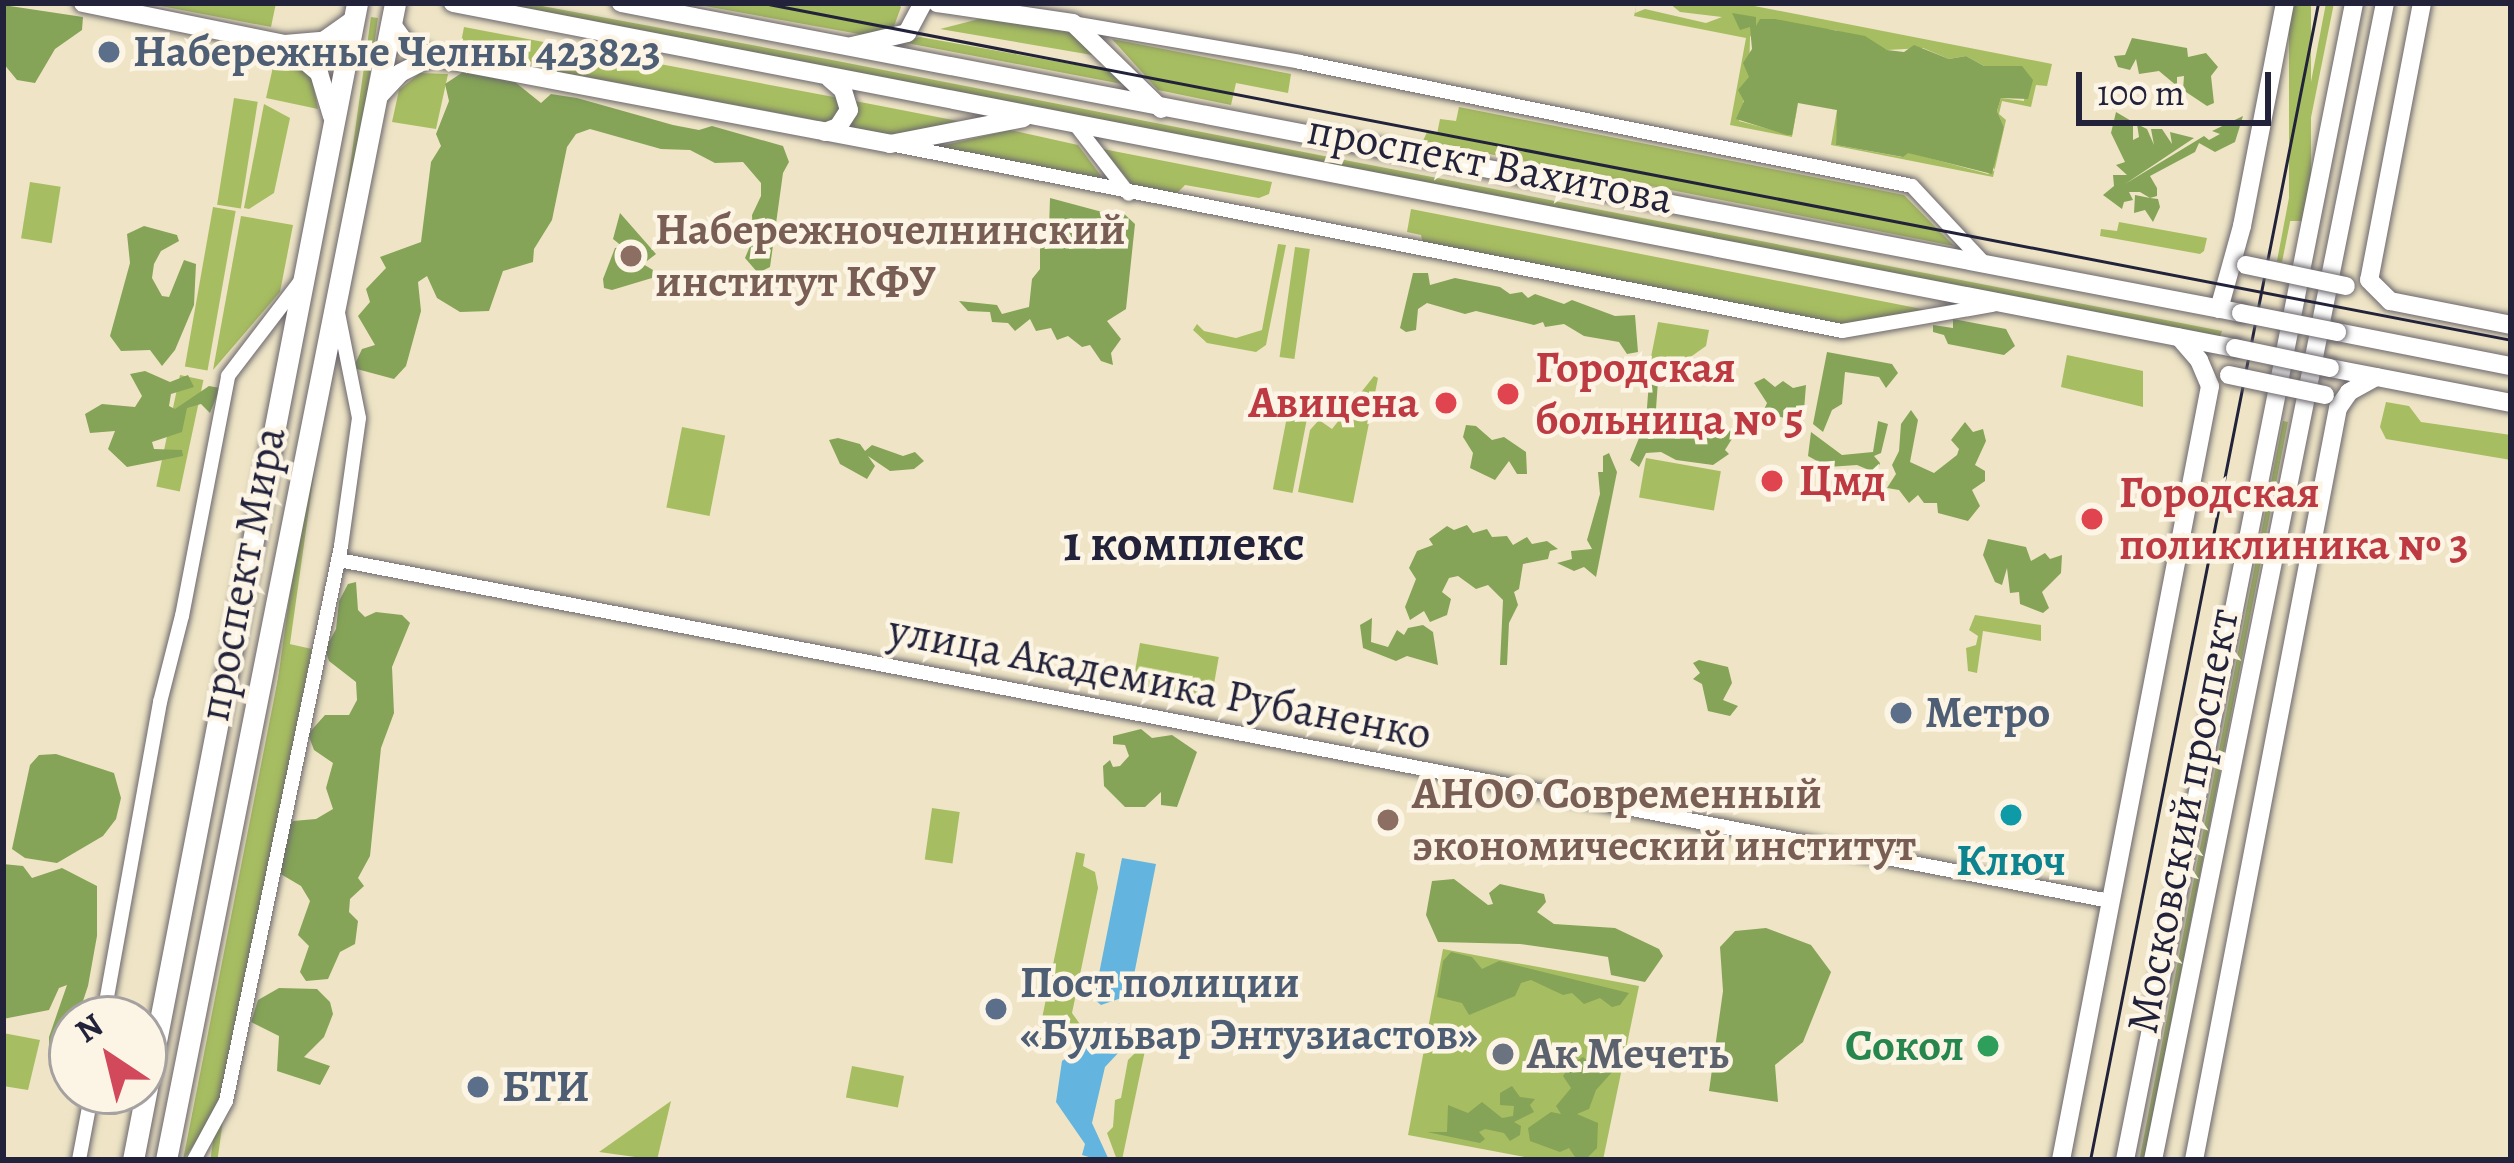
<!DOCTYPE html>
<meta charset="utf-8">
<style>
body{margin:0}
#map{position:relative;width:2514px;height:1163px;overflow:hidden;background:#efe5c6;font-family:Alegreya,serif}
div>[style]{position:absolute}
.green>*{inset:0;background:#a7bd61;transform-origin:0 0}
.forest>*{inset:0;background:#85a457}
.water>*{inset:0;background:#63b4de}
.roads{filter:drop-shadow(0 0 3px #6a666c) drop-shadow(0 0 3px #6a666c)}
.street>*{height:14px;margin:-7px;padding:0 7px;transform-origin:7px;border-radius:7px;background:#fff}
.secondary>*{height:18px;margin:-9px;padding:0 9px;transform-origin:9px;border-radius:9px;background:#fff}
.primary>*{height:21px;margin:-10.5px;padding:0 10.5px;transform-origin:10.5px;border-radius:10.5px;background:#fff}
.tram>*{height:3px;margin:-1.5px;padding:0 1.5px;transform-origin:1.5px;border-radius:1.5px;background:#22223b}
.bridges{filter:drop-shadow(0 0 3px #6a666c) drop-shadow(0 0 3px #6a666c)}
.secondary-bridge>*{height:18px;margin:-9px;padding:0 9px;transform-origin:9px;border-radius:9px;background:#fff}
.dots>*{width:33px;height:33px;translate:-50% -50%;box-sizing:border-box;border:6px solid #fcf5e5;border-radius:50%}
span{translate:-50% -50%;white-space:nowrap;text-align:center;line-height:1.15;-webkit-text-stroke:9px #fcf5e5;paint-order:stroke}
.service-label{font-size:45px;color:#4e5e75;font-weight:700}
.left{translate:0 -50%;text-align:left}
.street-label{font-size:45px;color:#22223b}
.education-label{font-size:45px;color:#785e54;font-weight:700}
.health-label{font-size:45px;color:#be3a42;font-weight:700}
.right{translate:-100% -50%;text-align:right}
.culture-label{font-size:45px;color:#0d838f;font-weight:700}
.leisure-label{font-size:45px;color:#27864d;font-weight:700}
.worship-label{font-size:45px;color:#5b616d;font-weight:700}
.quarter-label{font-size:51px;color:#22223b;font-weight:700}
.frame{position:absolute;inset:0;border:6px solid #22223b;pointer-events:none}
.north{position:absolute;left:48px;top:995px;width:120px;height:120px;box-sizing:border-box;background:#fcf5e5;border:3px solid #a5a1a1;border-radius:50%;rotate:325deg;font-size:33px;font-weight:700;line-height:48px;text-align:center;color:#22223b}
.north::after{content:'';display:block;margin:auto;width:42px;height:54px;background:#d1495b;clip-path:polygon(50% 0,100% 100%,50% 72%,0 100%)}
.scale{position:absolute;left:2076px;top:72px;width:195px;height:54px;box-sizing:border-box;border:6px solid #22223b;border-top:0;padding-left:15px;font-size:36px;line-height:42px;white-space:nowrap;color:#22223b;-webkit-text-stroke:9px #fcf5e5;paint-order:stroke}
</style>
<div id="map">
<div class="green">
<i style="clip-path:polygon(145px 3px,276px 3px,271px 27px)"></i>
<i style="clip-path:polygon(492px 3px,526px 3px,832px 60px,2222px 331px,2220px 337px)"></i>
<i style="clip-path:polygon(688px 3px,898px 3px,901px 7px,893px 29px,870px 36px)"></i>
<i style="clip-path:polygon(evenodd,1637px 3px,1635px 13px,1645px 9px,1706px 23px,1722px 17px,1680px 12px,1669px 3px,1739px 3px,2052px 64px,2047px 86px,2036px 85px,2031px 107px,2002px 101px,1999px 114px,2006px 120px,1993px 177px,1831px 145px,1837px 110px,1798px 103px,1792px 137px,1730px 125px,1746px 38px,1634px 16px,1637px 3px,1758px 25px,1835px 30px,1887px 50px,1923px 48px,1949px 59px,1966px 56px,1984px 66px,2026px 73px,2024px 101px,2001px 98px,1997px 111px,2004px 127px,1991px 163px,1995px 170px,1988px 174px,1907px 152px,1902px 157px,1836px 145px,1838px 110px,1798px 103px,1791px 135px,1739px 121px,1749px 78px,1750px 37px,1758px 25px)"></i>
<i style="left:2289px;top:3px;width:22px;height:218px"></i>
<i style="clip-path:polygon(2326px 3px,2334px 3px,2282px 262px,2277px 261px)"></i>
<i style="left:371px;top:17px;width:7px;height:1165px;rotate:8deg"></i>
<i style="clip-path:polygon(987px 17px,1071px 32px,1098px 56px,940px 29px)"></i>
<i style="clip-path:polygon(464px 27px,839px 98px,842px 103px,831px 123px,459px 53px)"></i>
<i style="clip-path:polygon(920px 37px,1110px 71px,1122px 84px,901px 42px)"></i>
<i style="clip-path:polygon(1112px 39px,1291px 74px,1288px 93px,1236px 83px,1231px 105px,1158px 90px)"></i>
<i style="clip-path:polygon(275px 58px,310px 70px,318px 109px,266px 98px)"></i>
<i style="clip-path:polygon(420px 73px,448px 74px,436px 129px,392px 122px,399px 90px)"></i>
<i style="left:234px;top:98px;width:24px;height:108px;rotate:9deg"></i>
<i style="clip-path:polygon(855px 101px,958px 121px,897px 136px,848px 127px)"></i>
<i style="clip-path:polygon(264px 104px,290px 118px,274px 193px,249px 209px,244px 208px)"></i>
<i style="clip-path:polygon(1459px 107px,1904px 195px,1954px 246px,1423px 141px,1427px 132px,1437px 134px,1440px 119px,1456px 121px)"></i>
<i style="clip-path:polygon(1010px 130px,1078px 145px,1107px 184px,937px 147px)"></i>
<i style="clip-path:polygon(1103px 149px,1272px 182px,1269px 194px,1259px 198px,1185px 185px,1175px 195px,1136px 190px)"></i>
<i style="left:30px;top:182px;width:31px;height:57px;rotate:9deg"></i>
<i style="left:213px;top:207px;width:23px;height:162px;rotate:10deg"></i>
<i style="clip-path:polygon(1411px 209px,1932px 311px,1845px 326px,1423px 244px,1421px 235px,1407px 232px)"></i>
<i style="clip-path:polygon(241px 216px,293px 225px,280px 292px,213px 370px)"></i>
<i style="clip-path:polygon(2119px 222px,2207px 238px,2204px 251px,2200px 254px,2100px 236px,2101px 229px,2117px 231px)"></i>
<i style="clip-path:polygon(1278px 244px,1286px 245px,1266px 345px,1256px 352px,1207px 343px,1193px 330px,1197px 324px,1204px 331px,1236px 338px,1262px 330px)"></i>
<i style="left:1295px;top:247px;width:15px;height:111px;rotate:8deg"></i>
<i style="clip-path:polygon(1658px 322px,1709px 330px,1706px 346px,1675px 368px,1649px 367px)"></i>
<i style="clip-path:polygon(2067px 355px,2143px 371px,2143px 407px,2061px 387px)"></i>
<i style="left:180px;top:375px;width:24px;height:114px;rotate:12deg"></i>
<i style="clip-path:polygon(1374px 376px,1378px 378px,1353px 503px,1298px 492px,1310px 430px,1319px 420px,1332px 429px)"></i>
<i style="left:1291px;top:396px;width:20px;height:95px;rotate:11deg"></i>
<i style="clip-path:polygon(2386px 402px,2409px 406px,2421px 422px,2511px 435px,2511px 460px,2386px 439px,2380px 427px)"></i>
<i style="left:2283px;top:421px;width:5px;height:753px;rotate:11deg"></i>
<i style="left:682px;top:427px;width:44px;height:82px;rotate:11deg"></i>
<i style="left:1646px;top:458px;width:76px;height:40px;rotate:10deg"></i>
<i style="clip-path:polygon(1975px 615px,2041px 625px,2041px 641px,1983px 631px,1977px 673px,1968px 671px,1966px 648px,1976px 645px,1978px 636px,1969px 630px)"></i>
<i style="clip-path:polygon(285px 643px,312px 649px,220px 1108px,183px 1160px)"></i>
<i style="left:1140px;top:643px;width:80px;height:52px;rotate:10deg"></i>
<i style="left:932px;top:808px;width:28px;height:52px;rotate:8deg"></i>
<i style="clip-path:polygon(1076px 852px,1085px 854px,1083px 866px,1095px 872px,1098px 888px,1072px 1013px,1082px 1027px,1079px 1040px,1061px 1045px,1060px 1053px,1037px 1043px)"></i>
<i style="clip-path:polygon(1443px 949px,1639px 986px,1603px 1160px,1541px 1160px,1408px 1135px)"></i>
<i style="clip-path:polygon(3px 1033px,40px 1040px,28px 1090px,3px 1086px)"></i>
<i style="clip-path:polygon(1147px 1041px,1122px 1160px,1117px 1160px,1107px 1133px,1113px 1127px,1115px 1100px,1121px 1098px,1128px 1060px)"></i>
<i style="left:852px;top:1066px;width:53px;height:32px;rotate:11deg"></i>
<i style="clip-path:polygon(671px 1101px,657px 1160px,599px 1152px)"></i>
</div>
<div class="forest">
<i style="clip-path:polygon(3px 5px,83px 17px,82px 30px,55px 49px,35px 83px,17px 80px,3px 63px)"></i>
<i style="clip-path:polygon(1732px 13px,1756px 17px,1756px 26px,1760px 19px,1775px 19px,1865px 36px,1887px 50px,1904px 52px,1914px 45px,1949px 59px,1966px 56px,1984px 66px,2022px 66px,2033px 80px,2028px 99px,2001px 98px,1997px 111px,2004px 127px,1992px 174px,1908px 153px,1903px 157px,1836px 145px,1837px 110px,1798px 103px,1792px 135px,1787px 135px,1736px 119px,1744px 101px,1738px 90px,1749px 77px,1743px 63px,1752px 49px,1750px 27px,1740px 30px)"></i>
<i style="clip-path:polygon(2132px 38px,2187px 48px,2188px 57px,2206px 53px,2218px 67px,2211px 76px,2214px 103px,2207px 106px,2183px 90px,2184px 76px,2177px 77px,2177px 86px,2159px 71px,2139px 74px,2136px 59px,2130px 70px,2118px 67px,2114px 56px,2125px 55px)"></i>
<i style="clip-path:polygon(466px 70px,515px 82px,541px 103px,551px 94px,577px 98px,673px 125px,699px 130px,712px 126px,783px 146px,789px 162px,783px 173px,770px 267px,758px 273px,745px 258px,753px 239px,752px 215px,761px 196px,761px 183px,743px 162px,715px 163px,690px 150px,661px 149px,590px 129px,576px 134px,567px 147px,552px 220px,534px 249px,533px 262px,503px 271px,489px 311px,460px 312px,437px 298px,427px 276px,418px 282px,421px 311px,406px 366px,394px 379px,353px 368px,362px 349px,375px 345px,358px 316px,370px 302px,366px 289px,386px 268px,380px 257px,421px 242px,431px 162px,441px 146px,436px 134px,449px 101px,445px 84px)"></i>
<i style="clip-path:polygon(2116px 112px,2133px 122px,2133px 140px,2139px 137px,2137px 124px,2147px 129px,2154px 145px,2151px 129px,2162px 129px,2172px 144px,2170px 132px,2194px 138px,2125px 184px,2204px 136px,2209px 140px,2220px 134px,2212px 131px,2243px 116px,2235px 142px,2215px 152px,2199px 143px,2195px 152px,2150px 176px,2157px 188px,2157px 196px,2150px 198px,2158px 199px,2160px 207px,2153px 222px,2145px 210px,2134px 213px,2135px 195px,2150px 198px,2140px 192px,2129px 192px,2133px 200px,2124px 202px,2122px 209px,2103px 195px,2114px 186px,2113px 175px,2127px 175px,2116px 165px,2125px 162px,2111px 133px)"></i>
<i style="clip-path:polygon(1050px 198px,1106px 213px,1121px 211px,1135px 224px,1126px 309px,1107px 321px,1121px 339px,1111px 353px,1113px 365px,1101px 361px,1090px 345px,1082px 347px,1068px 336px,1057px 340px,1051px 328px,1036px 331px,1030px 319px,1015px 331px,1008px 323px,992px 322px,990px 312px,968px 311px,959px 301px,997px 305px,1002px 314px,1029px 307px,1032px 279px,1040px 269px,1040px 238px,1049px 229px)"></i>
<i style="clip-path:polygon(620px 213px,656px 254px,643px 264px,653px 270px,652px 278px,612px 290px,604px 288px,603px 279px,615px 248px,623px 247px,613px 239px)"></i>
<i style="clip-path:polygon(144px 226px,177px 235px,179px 241px,161px 251px,154px 264px,152px 278px,162px 296px,169px 297px,184px 260px,196px 264px,194px 305px,175px 350px,162px 366px,150px 350px,121px 351px,110px 336px,130px 263px,127px 234px)"></i>
<i style="clip-path:polygon(1413px 273px,1428px 273px,1430px 285px,1455px 278px,1500px 287px,1510px 294px,1522px 292px,1528px 298px,1535px 294px,1564px 304px,1572px 300px,1615px 316px,1635px 315px,1638px 352px,1627px 354px,1619px 342px,1584px 336px,1564px 324px,1545px 327px,1543px 322px,1534px 325px,1476px 311px,1465px 314px,1427px 303px,1418px 309px,1416px 330px,1406px 332px,1400px 328px)"></i>
<i style="clip-path:polygon(1953px 319px,2006px 329px,2015px 346px,2004px 355px,1948px 344px,1944px 335px,1933px 332px,1933px 325px,1953px 328px)"></i>
<i style="clip-path:polygon(1827px 352px,1892px 364px,1898px 373px,1886px 388px,1879px 377px,1845px 372px,1842px 404px,1832px 410px,1823px 432px,1813px 424px)"></i>
<i style="clip-path:polygon(145px 371px,170px 382px,188px 375px,194px 387px,171px 394px,169px 406px,175px 409px,209px 386px,220px 388px,210px 413px,201px 404px,187px 408px,182px 432px,152px 442px,154px 449px,182px 450px,183px 456px,127px 467px,108px 449px,115px 431px,90px 433px,85px 414px,102px 404px,135px 407px,142px 396px,130px 374px)"></i>
<i style="clip-path:polygon(1764px 378px,1775px 387px,1783px 381px,1793px 388px,1806px 385px,1803px 423px,1763px 412px,1767px 403px,1754px 383px)"></i>
<i style="clip-path:polygon(1649px 381px,1658px 381px,1656px 409px,1660px 423px,1672px 427px,1669px 438px,1693px 433px,1698px 425px,1705px 431px,1729px 430px,1735px 434px,1725px 450px,1729px 454px,1713px 465px,1676px 460px,1661px 452px,1646px 453px,1639px 467px,1630px 460px,1646px 421px)"></i>
<i style="clip-path:polygon(1911px 410px,1918px 420px,1910px 462px,1934px 473px,1957px 455px,1959px 449px,1951px 440px,1965px 422px,1973px 432px,1983px 429px,1986px 441px,1975px 465px,1985px 471px,1985px 481px,1972px 490px,1980px 506px,1968px 521px,1938px 513px,1937px 503px,1924px 503px,1918px 495px,1909px 503px,1899px 490px,1887px 488px,1896px 474px,1892px 465px,1899px 451px,1901px 424px)"></i>
<i style="clip-path:polygon(1878px 421px,1888px 424px,1881px 453px,1874px 456px,1880px 463px,1876px 473px,1857px 465px,1828px 467px,1808px 456px,1811px 432px,1842px 455px,1873px 452px)"></i>
<i style="clip-path:polygon(1466px 425px,1476px 426px,1492px 440px,1504px 437px,1526px 452px,1527px 474px,1517px 474px,1509px 461px,1495px 480px,1470px 468px,1473px 453px,1463px 437px)"></i>
<i style="clip-path:polygon(838px 438px,860px 444px,865px 451px,872px 445px,903px 456px,915px 452px,924px 461px,914px 469px,890px 471px,868px 456px,875px 466px,867px 479px,840px 464px,829px 440px)"></i>
<i style="clip-path:polygon(1609px 453px,1617px 472px,1596px 577px,1584px 567px,1574px 571px,1557px 563px,1572px 559px,1571px 551px,1592px 549px,1587px 540px,1600px 494px,1598px 472px,1603px 472px,1603px 456px)"></i>
<i style="clip-path:polygon(1467px 525px,1473px 533px,1487px 529px,1492px 537px,1507px 536px,1513px 545px,1527px 537px,1532px 544px,1547px 541px,1558px 549px,1550px 551px,1548px 559px,1523px 564px,1519px 589px,1514px 592px,1518px 605px,1509px 623px,1507px 665px,1500px 665px,1503px 600px,1488px 585px,1476px 589px,1458px 576px,1449px 578px,1442px 592px,1451px 599px,1447px 615px,1430px 622px,1424px 611px,1410px 620px,1405px 607px,1416px 579px,1409px 568px,1417px 551px,1433px 545px,1429px 539px,1447px 526px,1454px 530px)"></i>
<i style="clip-path:polygon(1988px 539px,2026px 547px,2031px 561px,2045px 553px,2050px 559px,2062px 555px,2061px 573px,2042px 592px,2049px 608px,2043px 613px,2020px 604px,2019px 592px,2010px 593px,2007px 568px,2002px 585px,1995px 582px,1983px 555px)"></i>
<i style="clip-path:polygon(356px 582px,358px 610px,365px 617px,376px 612px,402px 615px,410px 623px,392px 667px,394px 713px,381px 748px,370px 856px,358px 878px,364px 886px,350px 899px,349px 912px,358px 921px,355px 944px,340px 952px,328px 979px,306px 981px,300px 972px,309px 946px,298px 935px,310px 901px,301px 886px,279px 873px,286px 829px,293px 821px,316px 819px,333px 809px,326px 788px,333px 763px,314px 750px,308px 734px,325px 715px,349px 715px,357px 700px,356px 682px,329px 661px,325px 649px,336px 629px,339px 601px,348px 584px)"></i>
<i style="clip-path:polygon(1372px 618px,1371px 642px,1388px 647px,1397px 630px,1404px 635px,1408px 628px,1423px 625px,1433px 632px,1438px 665px,1407px 656px,1396px 661px,1363px 648px,1360px 625px)"></i>
<i style="clip-path:polygon(1699px 660px,1728px 667px,1732px 683px,1723px 700px,1738px 706px,1730px 716px,1708px 711px,1702px 684px,1693px 679px,1700px 673px,1693px 663px)"></i>
<i style="clip-path:polygon(1141px 729px,1152px 738px,1172px 735px,1197px 752px,1177px 807px,1161px 805px,1161px 792px,1145px 807px,1125px 807px,1104px 786px,1103px 766px,1110px 760px,1113px 767px,1120px 766px,1129px 756px,1125px 745px,1113px 744px,1113px 736px)"></i>
<i style="clip-path:polygon(56px 754px,114px 773px,121px 798px,116px 819px,103px 836px,57px 863px,25px 858px,12px 849px,30px 765px,39px 755px)"></i>
<i style="clip-path:polygon(3px 864px,23px 866px,32px 878px,62px 868px,97px 886px,97px 936px,88px 986px,77px 1019px,72px 1019px,72px 1056px,61px 1066px,49px 1062px,49px 1037px,67px 985px,59px 988px,49px 1010px,3px 1019px)"></i>
<i style="clip-path:polygon(1454px 879px,1488px 905px,1493px 904px,1489px 893px,1500px 884px,1544px 894px,1546px 902px,1537px 912px,1554px 924px,1615px 928px,1659px 949px,1663px 956px,1645px 982px,1611px 975px,1608px 957px,1584px 953px,1520px 944px,1438px 942px,1426px 915px,1432px 881px)"></i>
<i style="clip-path:polygon(1766px 928px,1811px 945px,1831px 972px,1803px 1042px,1775px 1065px,1778px 1102px,1709px 1091px,1723px 991px,1720px 947px,1735px 931px)"></i>
<i style="clip-path:polygon(1451px 952px,1472px 957px,1482px 969px,1499px 961px,1629px 993px,1620px 1005px,1612px 1007px,1600px 998px,1584px 1004px,1572px 993px,1563px 995px,1531px 980px,1521px 983px,1515px 996px,1469px 1015px,1462px 1003px,1437px 997px,1443px 961px)"></i>
<i style="clip-path:polygon(279px 988px,317px 989px,330px 1002px,333px 1014px,324px 1037px,304px 1057px,330px 1066px,320px 1085px,277px 1071px,279px 1036px,251px 1022px,258px 1000px)"></i>
<i style="clip-path:polygon(1599px 1056px,1614px 1070px,1596px 1090px,1589px 1109px,1577px 1114px,1598px 1123px,1597px 1148px,1587px 1158px,1575px 1157px,1569px 1148px,1560px 1152px,1530px 1141px,1528px 1128px,1551px 1112px,1561px 1114px,1556px 1106px,1571px 1088px,1563px 1076px,1571px 1064px,1583px 1057px,1591px 1064px)"></i>
<i style="clip-path:polygon(1512px 1086px,1520px 1097px,1535px 1099px,1530px 1105px,1534px 1112px,1514px 1122px,1521px 1126px,1520px 1135px,1510px 1141px,1504px 1133px,1485px 1129px,1479px 1132px,1485px 1139px,1480px 1143px,1427px 1132px,1447px 1132px,1448px 1105px,1468px 1113px,1482px 1102px,1502px 1118px,1513px 1116px,1514px 1106px,1500px 1105px,1500px 1093px)"></i>
</div>
<div class="water">
<i style="clip-path:polygon(1122px 858px,1156px 864px,1130px 995px,1101px 1005px,1094px 999px)"></i>
<i style="clip-path:polygon(1119px 1023px,1135px 1035px,1105px 1067px,1092px 1123px,1109px 1160px,1099px 1160px,1082px 1155px,1085px 1144px,1056px 1102px,1062px 1061px)"></i>
</div>
<div class="roads">
<div class="street">
<i style="left:1073px;top:23px;width:230px;rotate:9.7deg"></i>
<i style="left:1300px;top:62px;width:624px;rotate:11.45deg"></i>
<i style="left:1912px;top:186px;width:104px;rotate:46.9deg"></i>
<i style="left:1075px;top:124px;width:88px;rotate:52.4deg"></i>
<i style="left:895px;top:145px;width:965px;rotate:11.11deg"></i>
<i style="left:1842px;top:331px;width:153px;rotate:-9.8deg"></i>
<i style="left:339px;top:560px;width:1804px;rotate:10.9deg"></i>
<i style="left:103px;top:1019px;width:322px;rotate:-79.8deg"></i>
<i style="left:160px;top:702px;width:89px;rotate:-75.7deg"></i>
<i style="left:182px;top:616px;width:244px;rotate:-79.1deg"></i>
<i style="left:228px;top:376px;width:117px;rotate:-52.6deg"></i>
<i style="left:79px;top:1160px;width:70px;rotate:-79.3deg"></i>
<i style="left:194px;top:1160px;width:67px;rotate:-61.5deg"></i>
<i style="left:226px;top:1101px;width:567px;rotate:-78.29deg"></i>
<i style="left:341px;top:546px;width:129px;rotate:-82deg"></i>
<i style="left:359px;top:418px;width:107px;rotate:-101.3deg"></i>
</div>
<div class="secondary">
<i style="left:83px;top:3px;width:206px;rotate:11.5deg"></i>
<i style="left:285px;top:44px;width:38px;rotate:-5deg"></i>
<i style="left:323px;top:41px;width:38px;rotate:-35deg"></i>
<i style="left:453px;top:3px;width:1815px;rotate:10.96deg"></i>
<i style="left:621px;top:3px;width:1649px;rotate:10.83deg"></i>
<i style="left:937px;top:3px;width:137px;rotate:8.4deg"></i>
<i style="left:1073px;top:23px;width:123px;rotate:44.3deg"></i>
<i style="left:2422px;top:3px;width:282px;rotate:100.8deg"></i>
<i style="left:2369px;top:280px;width:30px;rotate:45deg"></i>
<i style="left:2390px;top:301px;width:123px;rotate:11.2deg"></i>
<i style="left:391px;top:23px;width:26px;rotate:54deg"></i>
<i style="left:406px;top:44px;width:28px;rotate:27deg"></i>
<i style="left:431px;top:57px;width:467px;rotate:10.7deg"></i>
<i style="left:890px;top:144px;width:136px;rotate:-11deg"></i>
<i style="left:285px;top:44px;width:45px;rotate:40.5deg"></i>
<i style="left:319px;top:73px;width:45px;rotate:73.2deg"></i>
<i style="left:852px;top:46px;width:57px;rotate:-13.3deg"></i>
<i style="left:907px;top:33px;width:34px;rotate:-62deg"></i>
<i style="left:377px;top:98px;width:34px;rotate:-47deg"></i>
<i style="left:400px;top:73px;width:35px;rotate:-27deg"></i>
<i style="left:825px;top:132px;width:14px;rotate:-21deg"></i>
<i style="left:838px;top:127px;width:20px;rotate:-57deg"></i>
<i style="left:849px;top:110px;width:21px;rotate:-107deg"></i>
<i style="left:843px;top:90px;width:18px;rotate:-139deg"></i>
<i style="left:2219px;top:309px;width:86px;rotate:-74.5deg"></i>
<i style="left:2242px;top:226px;width:227px;rotate:-79.1deg"></i>
<i style="left:2337px;top:332px;width:177px;rotate:11.1deg"></i>
<i style="left:2330px;top:368px;width:184px;rotate:10.9deg"></i>
<i style="left:2061px;top:1160px;width:788px;rotate:-79.1deg"></i>
<i style="left:2210px;top:386px;width:28px;rotate:-113deg"></i>
<i style="left:2199px;top:360px;width:30px;rotate:-131deg"></i>
<i style="left:2125px;top:1160px;width:1179px;rotate:-78.8deg"></i>
<i style="left:2153px;top:1160px;width:1180px;rotate:-78.66deg"></i>
<i style="left:2194px;top:1160px;width:766px;rotate:-79.16deg"></i>
<i style="left:2338px;top:408px;width:19px;rotate:-55deg"></i>
<i style="left:2349px;top:392px;width:31px;rotate:-29deg"></i>
</div>
<div class="primary">
<i style="left:133px;top:1160px;width:1178px;rotate:-79.04deg"></i>
<i style="left:166px;top:1160px;width:1179px;rotate:-78.8deg"></i>
</div>
</div>
<div class="tram">
<i style="left:763px;top:3px;width:1780px;rotate:10.91deg"></i>
<i style="left:2090px;top:1160px;width:1179px;rotate:-78.85deg"></i>
</div>
<div class="bridges">
<div class="secondary-bridge">
<i style="left:2246px;top:265px;width:102px;rotate:11.9deg"></i>
<i style="left:2241px;top:313px;width:98px;rotate:11.2deg"></i>
<i style="left:2235px;top:348px;width:97px;rotate:11.9deg"></i>
<i style="left:2229px;top:375px;width:98px;rotate:11.8deg"></i>
</div>
</div>
<div class="dots">
<i style="left:109px;top:52px;background:#5c6f8a"></i>
<i style="left:631px;top:256px;background:#8d6e63"></i>
<i style="left:1508px;top:394px;background:#e0444e"></i>
<i style="left:1446px;top:403px;background:#e0444e"></i>
<i style="left:1772px;top:481px;background:#e0444e"></i>
<i style="left:2092px;top:519px;background:#e0444e"></i>
<i style="left:1901px;top:713px;background:#5c6f8a"></i>
<i style="left:2011px;top:815px;background:#0f9aa8"></i>
<i style="left:1388px;top:820px;background:#8d6e63"></i>
<i style="left:996px;top:1009px;background:#5c6f8a"></i>
<i style="left:1988px;top:1046px;background:#2e9e5b"></i>
<i style="left:1503px;top:1054px;background:#6b7280"></i>
<i style="left:478px;top:1087px;background:#5c6f8a"></i>
</div>
<div class="service-label">
<span class="left" style="left:133px;top:52px">Набережные Челны 423823</span>
<span class="left" style="left:1925px;top:713px">Метро</span>
<span class="left" style="left:1020px;top:1009px">Пост полиции<br>«Бульвар Энтузиастов»</span>
<span class="left" style="left:502px;top:1087px">БТИ</span>
</div>
<div class="street-label">
<span style="left:1490px;top:164px;rotate:11deg">проспект Вахитова</span>
<span style="left:242px;top:574px;rotate:-79deg">проспект Мира</span>
<span style="left:1160px;top:682px;rotate:11deg">улица Академика Рубаненко</span>
<span style="left:2183px;top:821px;rotate:-79deg">Московский проспект</span>
</div>
<div class="education-label">
<span class="left" style="left:655px;top:256px">Набережночелнинский<br>институт КФУ</span>
<span class="left" style="left:1412px;top:820px">АНОО Современный<br>экономический институт</span>
</div>
<div class="health-label">
<span class="left" style="left:1535px;top:394px">Городская<br>больница № 5</span>
<span class="right" style="left:1419px;top:403px">Авицена</span>
<span class="left" style="left:1799px;top:481px">Цмд</span>
<span class="left" style="left:2119px;top:519px">Городская<br>поликлиника № 3</span>
</div>
<div class="culture-label">
<span style="left:2011px;top:861px">Ключ</span>
</div>
<div class="leisure-label">
<span class="right" style="left:1964px;top:1046px">Сокол</span>
</div>
<div class="worship-label">
<span class="left" style="left:1527px;top:1054px">Ак Мечеть</span>
</div>
<div class="quarter-label">
<span style="left:1184px;top:543px">1 комплекс</span>
</div>
<div class="frame"></div>
<div class="north">N</div>
<div class="scale">100 m</div>
</div>
